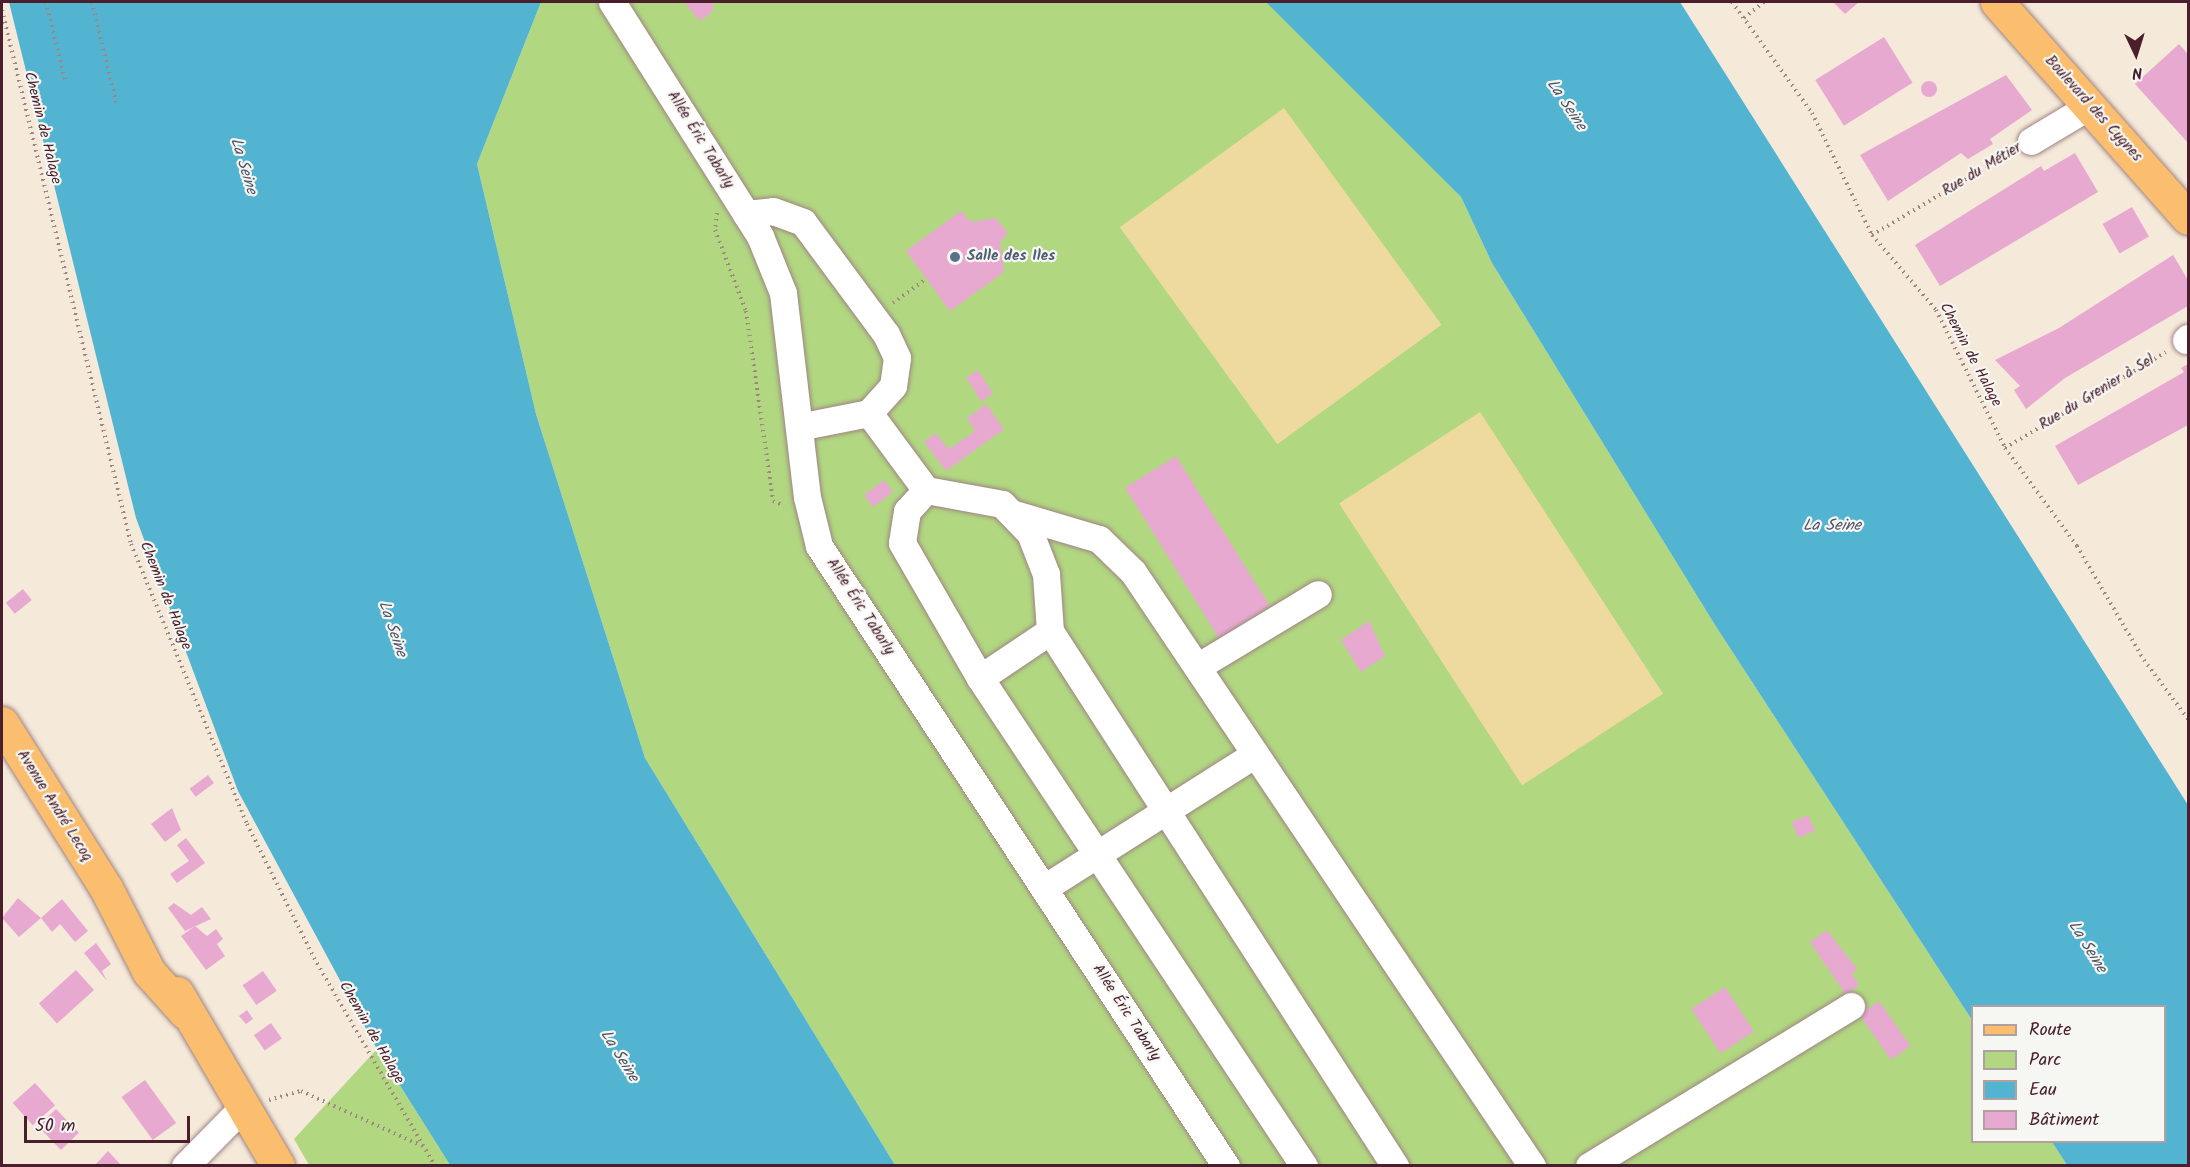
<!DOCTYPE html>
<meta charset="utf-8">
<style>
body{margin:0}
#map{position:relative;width:2190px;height:1167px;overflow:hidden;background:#f5eada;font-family:Kalam,sans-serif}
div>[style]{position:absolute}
.green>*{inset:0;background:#b1d781}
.sand>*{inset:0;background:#eeda9e;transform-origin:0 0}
.water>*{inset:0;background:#52b4d1}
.building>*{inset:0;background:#e8a9d1;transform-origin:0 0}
.round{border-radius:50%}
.path>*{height:4px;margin-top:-2px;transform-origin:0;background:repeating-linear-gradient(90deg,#a08482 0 1.5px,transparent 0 6px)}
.roads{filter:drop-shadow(0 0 2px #a08482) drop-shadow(0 0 2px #a08482)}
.minor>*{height:27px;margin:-13.5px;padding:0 13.5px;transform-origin:13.5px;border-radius:13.5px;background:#fff}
.major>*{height:33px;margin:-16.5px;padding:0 16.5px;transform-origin:16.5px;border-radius:16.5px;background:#fbbe6e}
.dots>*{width:16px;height:16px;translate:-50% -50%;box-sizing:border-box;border:3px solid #f6f6f2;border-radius:50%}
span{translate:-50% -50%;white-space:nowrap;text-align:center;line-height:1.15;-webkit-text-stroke:4.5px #f6f6f2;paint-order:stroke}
.street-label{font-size:15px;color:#4a1f2b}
.service-label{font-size:15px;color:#4e5e75;font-weight:700}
.left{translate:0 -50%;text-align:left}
.water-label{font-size:16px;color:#4d5365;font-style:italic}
.frame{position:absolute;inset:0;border:3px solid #4a1f2b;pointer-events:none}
.legend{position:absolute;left:1971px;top:1005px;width:195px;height:138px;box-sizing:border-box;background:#f6f6f2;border:2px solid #b1a0a2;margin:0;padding:8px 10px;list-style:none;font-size:18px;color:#4a1f2b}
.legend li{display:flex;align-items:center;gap:12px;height:30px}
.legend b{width:30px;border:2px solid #b1a0a2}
.north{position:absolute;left:2106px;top:24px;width:60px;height:60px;-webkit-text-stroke:4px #f6f6f2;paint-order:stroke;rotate:176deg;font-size:16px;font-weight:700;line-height:24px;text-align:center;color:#4a1f2b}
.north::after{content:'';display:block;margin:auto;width:21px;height:27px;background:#4a1f2b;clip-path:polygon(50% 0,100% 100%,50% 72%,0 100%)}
.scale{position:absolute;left:24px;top:1116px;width:166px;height:27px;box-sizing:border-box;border:3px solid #4a1f2b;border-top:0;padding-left:8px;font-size:18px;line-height:21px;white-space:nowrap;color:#4a1f2b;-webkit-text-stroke:4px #f6f6f2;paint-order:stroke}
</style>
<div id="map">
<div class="green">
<i style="clip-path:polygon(541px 2px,1266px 2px,1280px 11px,1461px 197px,1492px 263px,1715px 625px,1972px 1020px,1972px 1142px,2052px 1142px,2067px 1165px,895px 1165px,645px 758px,536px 414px,477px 164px)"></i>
<i style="clip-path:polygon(377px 1049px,450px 1165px,309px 1165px,294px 1139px)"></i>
</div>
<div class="sand">
<i style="left:1284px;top:108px;width:268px;height:203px;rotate:54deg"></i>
<i style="left:1480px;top:412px;width:336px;height:168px;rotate:57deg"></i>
</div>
<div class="water">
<i style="clip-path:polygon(9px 2px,541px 2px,477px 164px,536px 414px,645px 758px,895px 1165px,450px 1165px,377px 1049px,238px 791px,136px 518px)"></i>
<i style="clip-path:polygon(1266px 2px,1680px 2px,2188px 805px,2188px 1165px,2067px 1165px,2052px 1142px,2164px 1142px,2164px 1006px,1972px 1006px,1972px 1020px,1715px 625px,1492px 263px,1461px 197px)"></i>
</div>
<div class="building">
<i style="clip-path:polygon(684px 2px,714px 2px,711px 13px,700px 21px)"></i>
<i style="clip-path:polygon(1833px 2px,1859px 2px,1845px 14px)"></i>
<i style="left:1884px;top:37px;width:54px;height:81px;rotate:58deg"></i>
<i style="clip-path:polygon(2179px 44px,2188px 54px,2188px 143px,2135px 84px)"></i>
<i style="clip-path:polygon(2006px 75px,2032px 110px,1990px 139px,1993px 144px,1968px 159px,1961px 153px,1888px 201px,1860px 155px)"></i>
<i class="round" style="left:1921px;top:81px;width:16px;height:16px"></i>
<i style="clip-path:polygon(2075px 153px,2098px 192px,1940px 286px,1915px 245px,2041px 166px,2044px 171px)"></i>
<i style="left:2132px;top:207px;width:34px;height:34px;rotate:60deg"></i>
<i style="clip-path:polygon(961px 211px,971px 222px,996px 218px,1008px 234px,1000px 241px,1004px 272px,950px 311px,906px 251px)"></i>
<i style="clip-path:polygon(2173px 255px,2188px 280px,2188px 306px,2065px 378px,2026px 409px,2014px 390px,2020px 386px,1995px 360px,2059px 328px)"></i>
<i style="clip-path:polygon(2188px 364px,2188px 425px,2078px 485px,2055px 446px,2184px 372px,2181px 368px)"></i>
<i style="left:978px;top:370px;width:28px;height:14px;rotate:58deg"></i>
<i style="clip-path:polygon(986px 404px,1004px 429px,946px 471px,924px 442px,935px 433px,949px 449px,975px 431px,967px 418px)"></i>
<i style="left:1176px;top:456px;width:177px;height:60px;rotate:58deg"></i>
<i style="left:884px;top:480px;width:15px;height:25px;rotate:53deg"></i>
<i style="left:23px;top:589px;width:14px;height:22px;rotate:51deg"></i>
<i style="clip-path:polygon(1369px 621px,1385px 656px,1361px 672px,1341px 640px)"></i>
<i style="left:208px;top:775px;width:10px;height:23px;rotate:53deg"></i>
<i style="clip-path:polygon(172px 808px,181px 830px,165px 842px,151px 824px)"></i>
<i style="left:1808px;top:815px;width:17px;height:18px;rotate:66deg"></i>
<i style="clip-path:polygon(186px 838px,205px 863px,177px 883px,170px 874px,189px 861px,177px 845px)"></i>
<i style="clip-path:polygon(18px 898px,41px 918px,19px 937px,2px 918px)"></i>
<i style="clip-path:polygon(62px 899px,88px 931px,75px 942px,60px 924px,52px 932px,41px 918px)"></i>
<i style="clip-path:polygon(174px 903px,191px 915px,202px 907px,211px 919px,185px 931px,168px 908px)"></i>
<i style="clip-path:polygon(195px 926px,207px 936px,216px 929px,223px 939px,217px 944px,225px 956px,206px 970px,181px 936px)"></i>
<i style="clip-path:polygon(1827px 930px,1857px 969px,1852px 974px,1859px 985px,1846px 995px,1810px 942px)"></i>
<i style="clip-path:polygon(96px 943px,111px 964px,102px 971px,107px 981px,84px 953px)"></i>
<i style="left:76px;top:970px;width:27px;height:50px;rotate:48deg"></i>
<i style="left:263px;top:971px;width:24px;height:25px;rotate:55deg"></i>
<i style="left:1725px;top:987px;width:53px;height:40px;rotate:57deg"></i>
<i style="left:1879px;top:1001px;width:55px;height:24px;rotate:55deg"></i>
<i style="clip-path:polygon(247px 1010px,253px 1019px,246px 1024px,239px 1016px)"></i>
<i style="left:271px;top:1023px;width:19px;height:21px;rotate:55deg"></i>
<i style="left:145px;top:1080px;width:53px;height:29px;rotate:54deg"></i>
<i style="left:35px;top:1083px;width:30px;height:30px;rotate:48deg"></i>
<i style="left:56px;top:1109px;width:33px;height:25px;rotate:46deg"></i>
<i style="clip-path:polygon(108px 1151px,122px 1166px,94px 1166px)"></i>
</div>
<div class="path">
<i style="left:46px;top:2px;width:84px;rotate:76.3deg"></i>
<i style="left:92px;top:2px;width:103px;rotate:76.5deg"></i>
<i style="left:1732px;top:2px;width:137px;rotate:54.2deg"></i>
<i style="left:1812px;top:113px;width:136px;rotate:63.8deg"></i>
<i style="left:1872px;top:235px;width:99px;rotate:49.5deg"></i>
<i style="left:1936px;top:310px;width:154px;rotate:63.4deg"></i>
<i style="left:2005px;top:448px;width:122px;rotate:53.7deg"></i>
<i style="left:2077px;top:546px;width:132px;rotate:59.6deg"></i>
<i style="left:2144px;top:660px;width:74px;rotate:53.3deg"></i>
<i style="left:2px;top:10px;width:549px;rotate:76.42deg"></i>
<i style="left:131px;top:544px;width:303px;rotate:67.5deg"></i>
<i style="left:247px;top:824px;width:150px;rotate:63.4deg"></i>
<i style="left:314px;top:958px;width:241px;rotate:59.8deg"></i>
<i style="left:1744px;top:18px;width:26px;rotate:-39deg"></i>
<i style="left:717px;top:213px;width:17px;rotate:97deg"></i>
<i style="left:715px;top:230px;width:87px;rotate:69.1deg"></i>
<i style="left:746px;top:311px;width:192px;rotate:81.9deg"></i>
<i style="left:773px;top:501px;width:12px;rotate:24deg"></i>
<i style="left:1872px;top:235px;width:163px;rotate:-30.7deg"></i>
<i style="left:893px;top:303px;width:41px;rotate:-36deg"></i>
<i style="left:2005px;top:448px;width:187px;rotate:-30.8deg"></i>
<i style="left:269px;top:1100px;width:33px;rotate:-16deg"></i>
<i style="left:301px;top:1091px;width:133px;rotate:24.4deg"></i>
</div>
<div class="roads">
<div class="minor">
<i style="left:612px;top:2px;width:277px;rotate:57.7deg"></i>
<i style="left:760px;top:236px;width:61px;rotate:68deg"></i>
<i style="left:783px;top:293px;width:205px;rotate:83.3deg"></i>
<i style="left:807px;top:497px;width:50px;rotate:76.2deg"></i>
<i style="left:819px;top:546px;width:742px;rotate:56.72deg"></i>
<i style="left:2031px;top:141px;width:70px;rotate:-31deg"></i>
<i style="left:746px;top:214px;width:27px;rotate:-6deg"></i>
<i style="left:773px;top:211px;width:32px;rotate:20deg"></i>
<i style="left:803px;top:222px;width:139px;rotate:53.5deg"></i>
<i style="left:886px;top:334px;width:26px;rotate:65deg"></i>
<i style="left:897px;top:358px;width:28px;rotate:98deg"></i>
<i style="left:893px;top:386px;width:36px;rotate:132deg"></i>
<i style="left:869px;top:413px;width:67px;rotate:168.9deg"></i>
<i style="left:2186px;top:340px;width:3px;rotate:-45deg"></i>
<i style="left:869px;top:413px;width:96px;rotate:53.5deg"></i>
<i style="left:926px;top:490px;width:77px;rotate:10.4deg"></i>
<i style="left:1002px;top:504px;width:40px;rotate:46deg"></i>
<i style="left:1030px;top:533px;width:44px;rotate:68.7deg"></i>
<i style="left:1046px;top:574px;width:57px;rotate:86deg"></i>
<i style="left:1050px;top:631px;width:637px;rotate:57.18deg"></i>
<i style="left:926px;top:490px;width:28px;rotate:132deg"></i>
<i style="left:907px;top:511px;width:32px;rotate:99deg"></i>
<i style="left:902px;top:543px;width:156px;rotate:60deg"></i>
<i style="left:980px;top:678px;width:84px;rotate:-33.9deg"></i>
<i style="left:1011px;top:513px;width:92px;rotate:16.5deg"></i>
<i style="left:1099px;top:539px;width:47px;rotate:44.1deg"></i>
<i style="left:1133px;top:572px;width:716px;rotate:56.11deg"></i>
<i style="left:1197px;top:667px;width:141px;rotate:-31.1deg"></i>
<i style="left:980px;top:678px;width:586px;rotate:56.42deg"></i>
<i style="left:1044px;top:888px;width:250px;rotate:-32.4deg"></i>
<i style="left:185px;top:1166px;width:84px;rotate:-45.5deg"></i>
<i style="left:1589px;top:1166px;width:307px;rotate:-31.4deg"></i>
</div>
<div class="major">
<i style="left:1997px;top:2px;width:288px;rotate:48.5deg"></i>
<i style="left:2px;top:723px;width:195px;rotate:57.8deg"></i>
<i style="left:106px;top:888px;width:94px;rotate:62.9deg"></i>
<i style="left:149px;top:972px;width:54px;rotate:48deg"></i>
<i style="left:177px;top:993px;width:200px;rotate:59.7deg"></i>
</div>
</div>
<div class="dots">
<i style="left:955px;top:257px;background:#5c6f8a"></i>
</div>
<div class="street-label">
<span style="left:2093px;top:109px;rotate:48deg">Boulevard des Cygnes</span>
<span style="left:42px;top:128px;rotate:76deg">Chemin de Halage</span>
<span style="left:700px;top:140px;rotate:58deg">Allée Éric Tabarly</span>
<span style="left:1982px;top:170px;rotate:-31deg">Rue du Métier</span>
<span style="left:1970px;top:355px;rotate:62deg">Chemin de Halage</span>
<span style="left:2097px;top:393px;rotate:-31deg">Rue du Grenier à Sel</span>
<span style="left:165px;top:596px;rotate:68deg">Chemin de Halage</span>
<span style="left:860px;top:607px;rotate:57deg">Allée Éric Tabarly</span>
<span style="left:54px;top:806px;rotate:58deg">Avenue André Lecoq</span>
<span style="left:1126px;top:1013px;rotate:57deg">Allée Éric Tabarly</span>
<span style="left:371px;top:1033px;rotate:60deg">Chemin de Halage</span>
</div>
<div class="service-label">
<span class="left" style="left:967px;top:257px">Salle des Iles</span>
</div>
<div class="water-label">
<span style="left:1566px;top:105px;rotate:56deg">La Seine</span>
<span style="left:243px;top:166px;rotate:73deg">La Seine</span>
<span style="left:1832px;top:526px">La Seine</span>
<span style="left:392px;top:629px;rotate:71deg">La Seine</span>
<span style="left:2087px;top:947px;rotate:58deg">La Seine</span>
<span style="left:619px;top:1056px;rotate:58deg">La Seine</span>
</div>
<div class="frame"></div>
<ul class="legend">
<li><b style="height:8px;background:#fbbe6e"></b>Route</li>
<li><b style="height:16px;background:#b1d781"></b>Parc</li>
<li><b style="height:16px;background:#52b4d1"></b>Eau</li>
<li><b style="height:16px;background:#e8a9d1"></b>Bâtiment</li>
</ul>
<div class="north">N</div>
<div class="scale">50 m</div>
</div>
